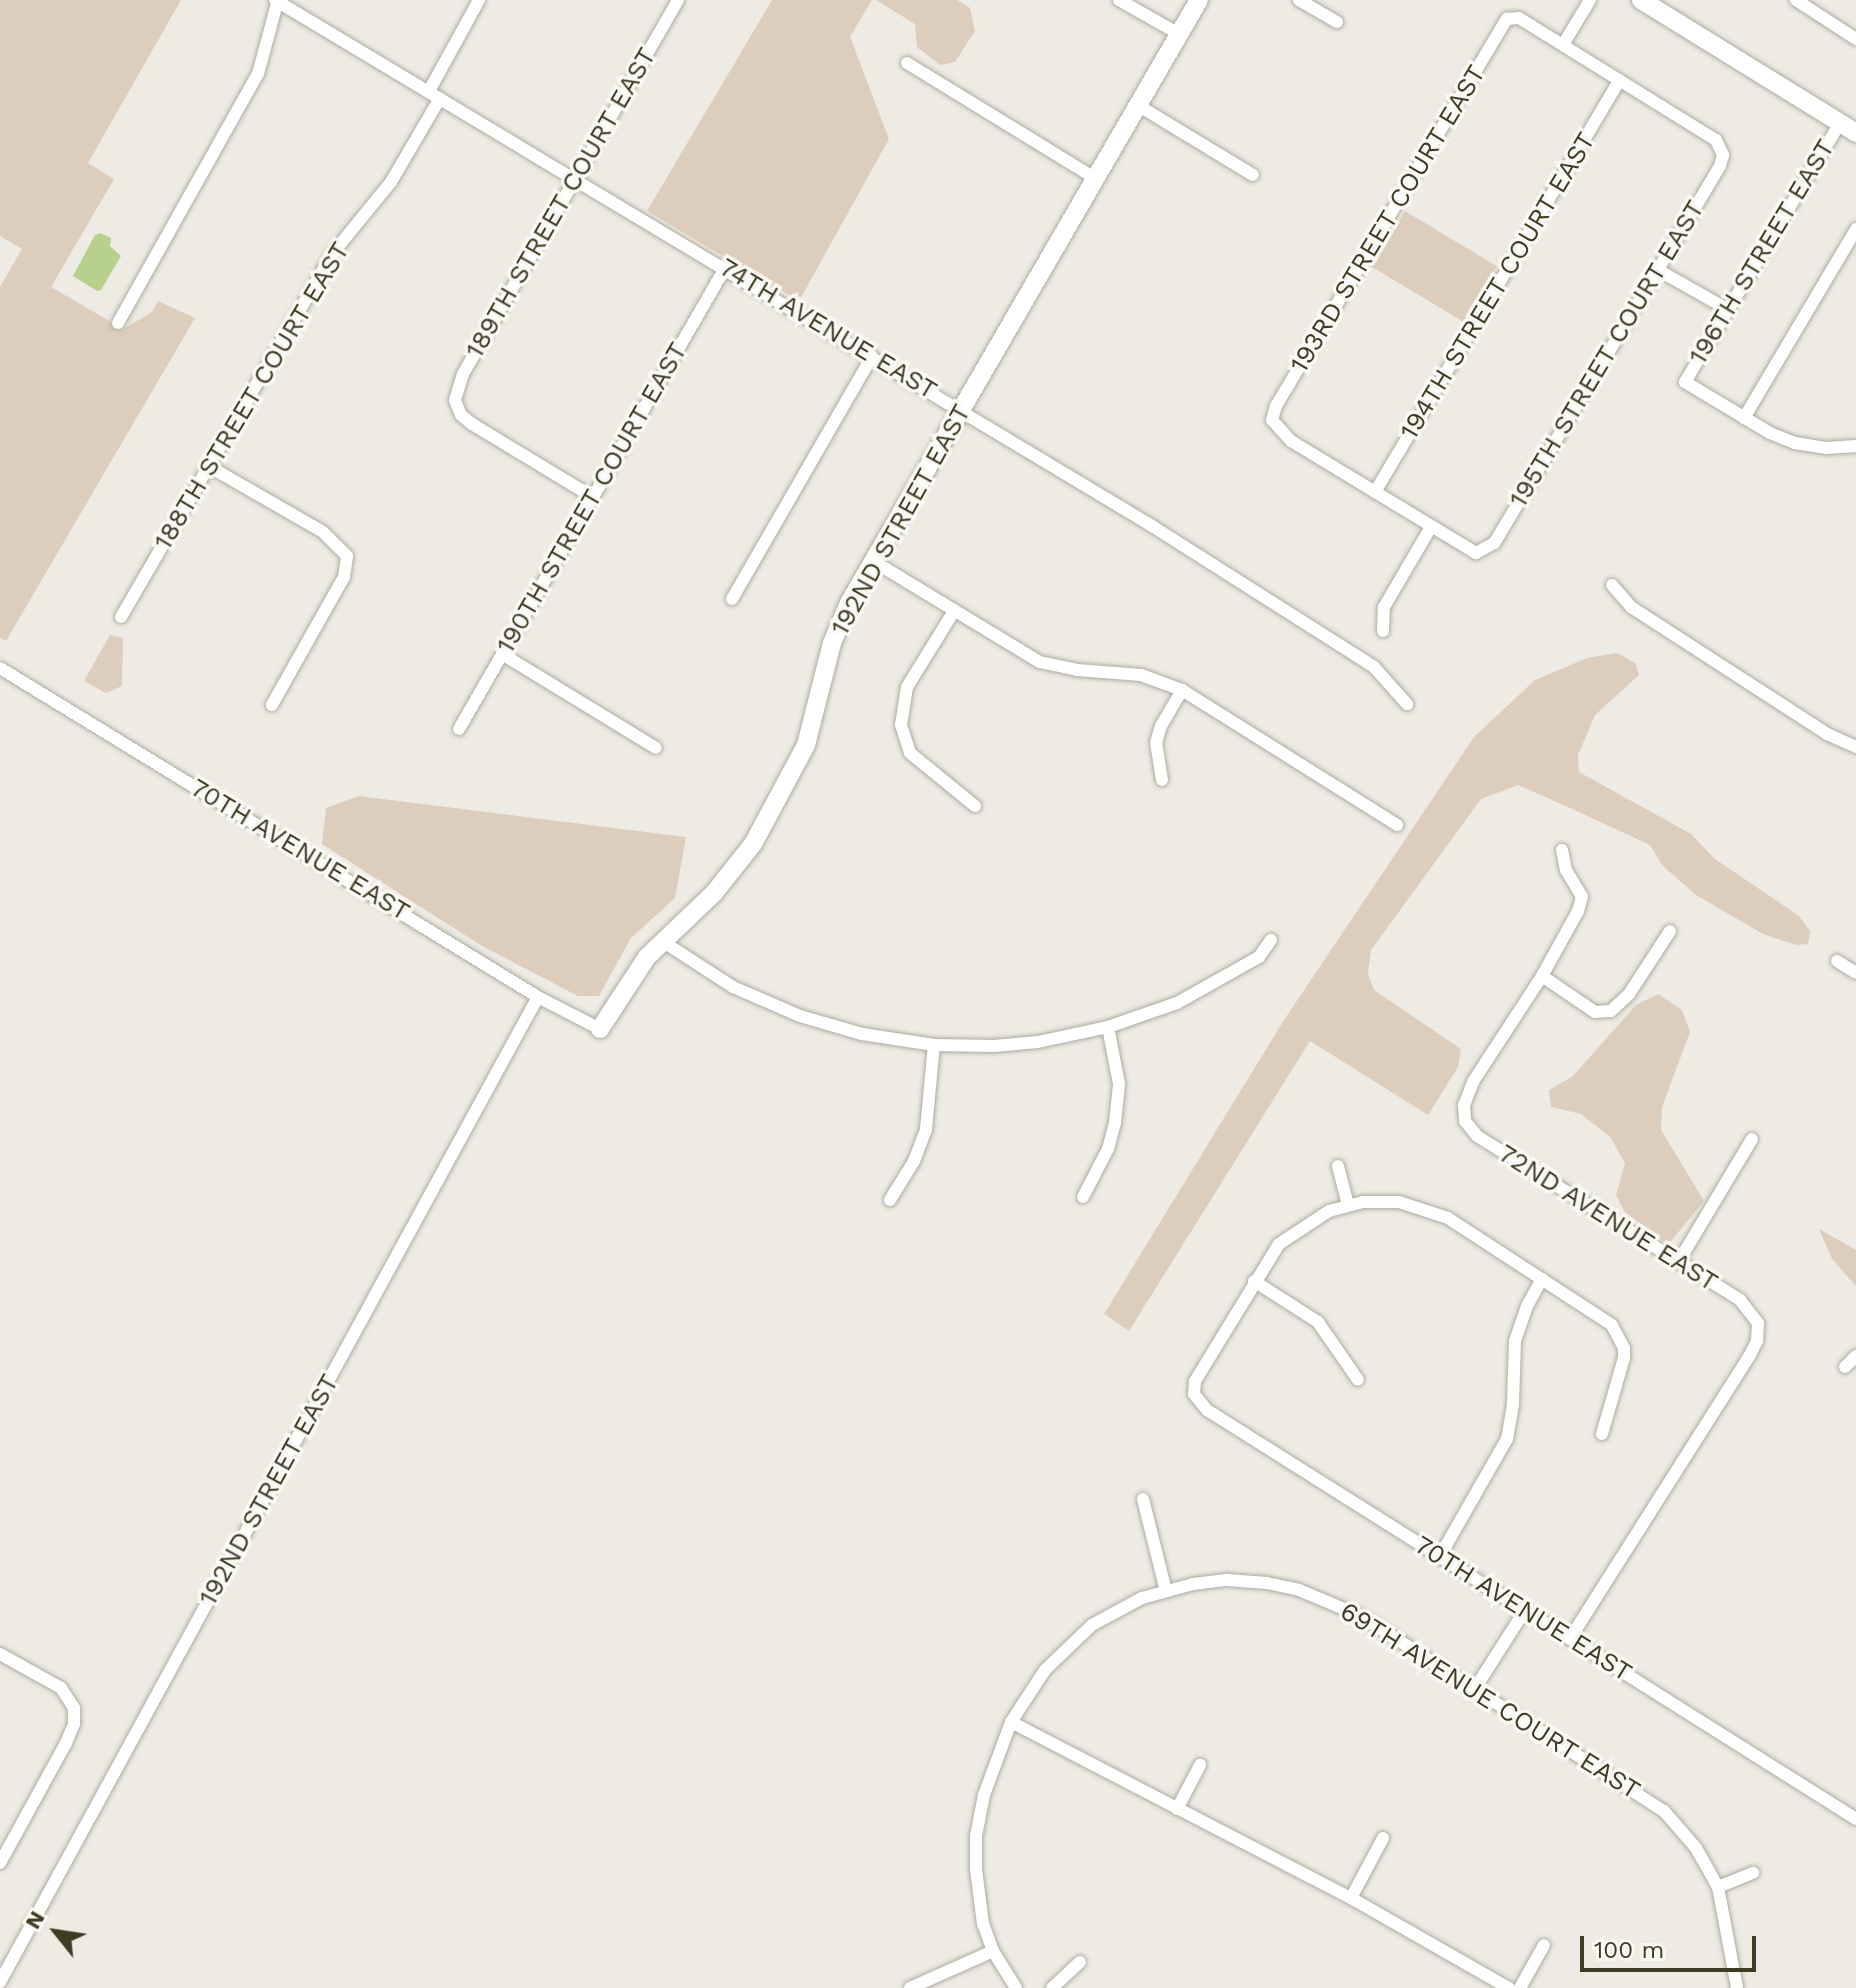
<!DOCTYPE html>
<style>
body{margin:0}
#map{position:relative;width:1856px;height:1988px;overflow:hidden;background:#edebe4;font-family:"Work Sans",sans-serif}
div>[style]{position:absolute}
.green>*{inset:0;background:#ddcdbd;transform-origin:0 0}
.water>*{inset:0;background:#b8d08d}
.roads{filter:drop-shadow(0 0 2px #aeac9f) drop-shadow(0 0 2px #aeac9f)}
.street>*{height:12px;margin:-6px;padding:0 6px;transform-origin:6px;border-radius:6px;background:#fff}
.secondary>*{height:18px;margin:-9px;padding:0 9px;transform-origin:9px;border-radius:9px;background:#fff}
span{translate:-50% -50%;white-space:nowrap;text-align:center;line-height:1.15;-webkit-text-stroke:7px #f9f8f4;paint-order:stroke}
.street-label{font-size:26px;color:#3e3d24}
.north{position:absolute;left:16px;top:1892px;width:80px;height:80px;-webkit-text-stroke:6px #f9f8f4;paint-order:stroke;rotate:300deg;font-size:22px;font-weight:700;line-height:32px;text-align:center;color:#3e3d24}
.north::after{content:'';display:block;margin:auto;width:28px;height:36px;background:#3e3d24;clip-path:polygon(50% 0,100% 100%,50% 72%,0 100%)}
.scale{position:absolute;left:1580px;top:1936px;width:176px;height:36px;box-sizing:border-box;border:4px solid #3e3d24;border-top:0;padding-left:10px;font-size:24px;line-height:28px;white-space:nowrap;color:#3e3d24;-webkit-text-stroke:6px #f9f8f4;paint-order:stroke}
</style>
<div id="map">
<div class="green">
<i style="clip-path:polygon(0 0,181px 0,88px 163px,114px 179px,51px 287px,123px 329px,152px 312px,158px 301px,195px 318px,6px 641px,0 637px,0 287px,22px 249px,0 236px)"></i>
<i style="clip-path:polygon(772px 0,872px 0,850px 37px,889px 139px,799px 301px,647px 211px)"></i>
<i style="clip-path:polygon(876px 0,957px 0,970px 8px,975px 31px,955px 62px,940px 65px,917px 47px,915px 24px)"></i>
<i style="left:1405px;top:211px;width:107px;height:65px;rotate:31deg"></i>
<i style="clip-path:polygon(110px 635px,123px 638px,122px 686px,106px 693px,84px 681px)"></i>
<i style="clip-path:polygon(1617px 653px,1635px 663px,1639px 675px,1595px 715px,1578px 755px,1579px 772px,1691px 834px,1715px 859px,1799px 916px,1810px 931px,1808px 944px,1796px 945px,1763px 934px,1696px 895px,1662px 865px,1650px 845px,1568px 807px,1518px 785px,1481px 799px,1371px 950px,1368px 974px,1374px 990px,1461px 1049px,1458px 1067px,1428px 1115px,1310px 1041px,1129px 1331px,1104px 1314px,1284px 1020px,1474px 737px,1535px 680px,1587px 658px)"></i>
<i style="clip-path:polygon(359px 796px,686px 837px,675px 898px,631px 938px,599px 996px,578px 996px,482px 946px,322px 844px,326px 808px)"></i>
<i style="clip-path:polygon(1658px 994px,1682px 1010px,1690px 1032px,1662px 1107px,1661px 1130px,1704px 1201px,1671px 1241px,1663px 1241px,1624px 1211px,1616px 1195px,1625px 1163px,1610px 1137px,1581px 1114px,1551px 1107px,1549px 1090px,1573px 1076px,1636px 1005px)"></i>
<i style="clip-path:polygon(1819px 1229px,1856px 1250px,1856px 1286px,1832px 1259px)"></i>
</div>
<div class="water">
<i style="clip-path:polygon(100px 233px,111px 238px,110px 246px,121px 256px,101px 290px,97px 291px,73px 276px,95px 235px)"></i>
</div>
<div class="roads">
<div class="street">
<i style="left:275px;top:0;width:1023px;rotate:30.95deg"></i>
<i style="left:1152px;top:526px;width:263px;rotate:32.4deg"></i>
<i style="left:1374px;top:667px;width:50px;rotate:48.3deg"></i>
<i style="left:1119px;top:0;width:69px;rotate:29.5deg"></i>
<i style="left:1299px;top:0;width:44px;rotate:30.1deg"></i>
<i style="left:1796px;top:0;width:72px;rotate:33deg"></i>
<i style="left:1519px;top:18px;width:232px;rotate:31.8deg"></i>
<i style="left:1716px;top:140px;width:17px;rotate:65deg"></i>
<i style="left:1723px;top:155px;width:11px;rotate:105deg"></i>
<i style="left:1720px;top:166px;width:440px;rotate:120.9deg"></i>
<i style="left:1494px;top:543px;width:21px;rotate:151deg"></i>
<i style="left:1476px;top:553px;width:216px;rotate:-148.8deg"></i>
<i style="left:1291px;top:441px;width:28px;rotate:-132deg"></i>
<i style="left:1272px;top:420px;width:15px;rotate:-74deg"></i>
<i style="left:1276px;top:406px;width:451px;rotate:-59.2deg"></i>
<i style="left:1507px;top:19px;width:12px;rotate:-5deg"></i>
<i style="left:1564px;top:43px;width:50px;rotate:-58.8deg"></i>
<i style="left:907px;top:63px;width:222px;rotate:31.5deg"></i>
<i style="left:429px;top:91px;width:104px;rotate:-61.2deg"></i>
<i style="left:1139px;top:106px;width:133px;rotate:31.2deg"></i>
<i style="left:1840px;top:123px;width:302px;rotate:120.9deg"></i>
<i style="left:1685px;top:382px;width:99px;rotate:31deg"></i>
<i style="left:1770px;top:433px;width:27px;rotate:22deg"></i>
<i style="left:1795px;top:443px;width:31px;rotate:9deg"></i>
<i style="left:1826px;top:448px;width:30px;rotate:-4deg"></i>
<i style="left:1658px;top:270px;width:79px;rotate:29.5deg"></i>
<i style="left:118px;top:323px;width:286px;rotate:-60.7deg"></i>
<i style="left:258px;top:74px;width:77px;rotate:-74.9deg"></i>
<i style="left:1744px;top:418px;width:220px;rotate:-59.3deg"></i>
<i style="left:210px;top:467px;width:130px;rotate:29.9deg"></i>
<i style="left:323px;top:532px;width:34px;rotate:45deg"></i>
<i style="left:347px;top:556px;width:21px;rotate:98deg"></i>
<i style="left:344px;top:577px;width:147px;rotate:119.4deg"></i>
<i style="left:1375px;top:492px;width:479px;rotate:-59.3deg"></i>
<i style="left:591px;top:496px;width:139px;rotate:-148.8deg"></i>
<i style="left:472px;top:424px;width:14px;rotate:-141deg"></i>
<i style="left:461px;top:415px;width:16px;rotate:-112deg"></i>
<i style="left:455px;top:400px;width:27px;rotate:-73deg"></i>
<i style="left:463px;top:374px;width:431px;rotate:-60.1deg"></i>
<i style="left:873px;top:561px;width:195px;rotate:31.2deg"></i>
<i style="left:1040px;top:662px;width:38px;rotate:12deg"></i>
<i style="left:1077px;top:670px;width:64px;rotate:4.5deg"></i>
<i style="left:1141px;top:675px;width:44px;rotate:20.1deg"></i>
<i style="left:1182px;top:690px;width:254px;rotate:32.1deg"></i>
<i style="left:1612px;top:585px;width:29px;rotate:49deg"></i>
<i style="left:1631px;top:607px;width:234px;rotate:32.9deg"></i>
<i style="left:1827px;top:734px;width:32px;rotate:24deg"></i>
<i style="left:732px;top:599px;width:280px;rotate:-60deg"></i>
<i style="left:954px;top:611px;width:89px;rotate:121.7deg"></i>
<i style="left:907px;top:687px;width:38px;rotate:99deg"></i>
<i style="left:901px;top:725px;width:29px;rotate:72deg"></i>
<i style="left:910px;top:753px;width:84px;rotate:39.2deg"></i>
<i style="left:121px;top:617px;width:421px;rotate:-59.8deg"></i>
<i style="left:333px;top:253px;width:92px;rotate:-50.8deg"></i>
<i style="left:391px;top:182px;width:97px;rotate:-59.7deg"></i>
<i style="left:1383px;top:631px;width:24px;rotate:-88deg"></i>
<i style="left:1384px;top:607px;width:93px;rotate:-59.6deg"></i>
<i style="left:502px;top:654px;width:180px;rotate:31.4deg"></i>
<i style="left:0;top:668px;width:631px;rotate:31.45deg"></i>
<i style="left:538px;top:997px;width:70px;rotate:27.3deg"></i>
<i style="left:459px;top:729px;width:532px;rotate:-60.01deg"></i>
<i style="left:1162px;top:780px;width:37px;rotate:-99deg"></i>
<i style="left:1156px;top:743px;width:18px;rotate:-74deg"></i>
<i style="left:1161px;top:726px;width:42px;rotate:-59.7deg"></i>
<i style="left:1562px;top:850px;width:20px;rotate:79deg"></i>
<i style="left:1566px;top:870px;width:31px;rotate:59deg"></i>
<i style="left:1582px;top:897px;width:15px;rotate:106deg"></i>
<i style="left:1578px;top:911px;width:74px;rotate:119deg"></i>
<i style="left:1542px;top:976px;width:126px;rotate:123.1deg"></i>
<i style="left:1473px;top:1082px;width:25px;rotate:111deg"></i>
<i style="left:1464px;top:1105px;width:16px;rotate:86deg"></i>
<i style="left:1465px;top:1121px;width:19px;rotate:51deg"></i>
<i style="left:1477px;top:1136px;width:310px;rotate:31.9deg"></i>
<i style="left:1740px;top:1300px;width:29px;rotate:52deg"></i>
<i style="left:1758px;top:1323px;width:18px;rotate:93deg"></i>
<i style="left:1757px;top:1341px;width:16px;rotate:117deg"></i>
<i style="left:1750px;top:1355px;width:336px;rotate:122.4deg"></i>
<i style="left:662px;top:941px;width:85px;rotate:32.9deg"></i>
<i style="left:733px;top:987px;width:73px;rotate:23.4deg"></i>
<i style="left:800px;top:1016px;width:65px;rotate:16.2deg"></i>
<i style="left:862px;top:1034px;width:73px;rotate:8.7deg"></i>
<i style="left:934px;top:1045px;width:60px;rotate:1deg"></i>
<i style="left:994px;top:1046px;width:44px;rotate:-5.2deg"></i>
<i style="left:1038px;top:1042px;width:72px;rotate:-12.1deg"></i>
<i style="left:1108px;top:1027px;width:73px;rotate:-19.2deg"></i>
<i style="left:1177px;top:1003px;width:94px;rotate:-29.3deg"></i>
<i style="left:1259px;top:957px;width:21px;rotate:-55deg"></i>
<i style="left:1837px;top:961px;width:22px;rotate:32deg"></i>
<i style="left:1542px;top:976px;width:64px;rotate:34.2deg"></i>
<i style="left:1595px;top:1012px;width:16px;rotate:-4deg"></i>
<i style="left:1611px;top:1011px;width:25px;rotate:-43deg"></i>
<i style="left:1629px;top:994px;width:75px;rotate:-56.9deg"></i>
<i style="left:1338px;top:1166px;width:40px;rotate:75.6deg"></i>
<i style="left:1083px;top:1197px;width:54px;rotate:-62.5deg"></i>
<i style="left:1108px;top:1149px;width:27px;rotate:-75deg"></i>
<i style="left:1115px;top:1123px;width:39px;rotate:-84deg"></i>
<i style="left:1119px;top:1084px;width:58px;rotate:-100.9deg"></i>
<i style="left:890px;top:1200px;width:46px;rotate:-58.4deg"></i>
<i style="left:914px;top:1161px;width:34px;rotate:-69deg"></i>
<i style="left:926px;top:1129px;width:84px;rotate:-84.6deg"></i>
<i style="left:1679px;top:1261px;width:142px;rotate:-59.1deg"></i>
<i style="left:1254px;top:1281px;width:76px;rotate:32.6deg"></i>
<i style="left:1318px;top:1322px;width:70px;rotate:55.4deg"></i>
<i style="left:1845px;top:1367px;width:16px;rotate:-45deg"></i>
<i style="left:1602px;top:1434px;width:79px;rotate:-73.9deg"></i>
<i style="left:1624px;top:1358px;width:10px;rotate:-90deg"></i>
<i style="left:1624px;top:1348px;width:26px;rotate:-118deg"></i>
<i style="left:1612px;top:1325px;width:196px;rotate:-146.9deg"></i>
<i style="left:1448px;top:1218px;width:52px;rotate:-161.9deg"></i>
<i style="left:1399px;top:1202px;width:36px;rotate:180deg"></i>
<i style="left:1363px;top:1202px;width:35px;rotate:165deg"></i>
<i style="left:1329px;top:1211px;width:60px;rotate:146.6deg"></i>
<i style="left:1279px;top:1244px;width:161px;rotate:121.5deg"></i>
<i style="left:1195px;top:1381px;width:13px;rotate:94deg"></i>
<i style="left:1194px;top:1394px;width:21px;rotate:51deg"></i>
<i style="left:1207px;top:1410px;width:767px;rotate:32.22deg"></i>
<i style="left:1143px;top:1499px;width:95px;rotate:76deg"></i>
<i style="left:1440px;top:1556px;width:135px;rotate:-60.2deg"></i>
<i style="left:1507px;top:1439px;width:36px;rotate:-80deg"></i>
<i style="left:1513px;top:1404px;width:63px;rotate:-88.2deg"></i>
<i style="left:1515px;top:1341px;width:37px;rotate:-71deg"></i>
<i style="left:1527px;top:1306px;width:31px;rotate:-61deg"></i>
<i style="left:0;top:1654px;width:70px;rotate:29.1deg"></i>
<i style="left:61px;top:1688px;width:24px;rotate:57deg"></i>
<i style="left:74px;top:1708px;width:16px;rotate:90deg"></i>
<i style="left:74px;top:1724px;width:21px;rotate:113deg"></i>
<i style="left:66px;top:1743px;width:137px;rotate:118.8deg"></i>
<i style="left:1476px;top:1687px;width:91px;rotate:-57.5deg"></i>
<i style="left:1011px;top:1722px;width:383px;rotate:27.4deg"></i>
<i style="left:1351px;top:1898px;width:182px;rotate:29.7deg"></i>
<i style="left:1177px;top:1809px;width:50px;rotate:-62.4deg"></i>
<i style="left:1718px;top:1887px;width:38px;rotate:-22deg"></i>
<i style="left:1351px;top:1898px;width:68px;rotate:-61.9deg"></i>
<i style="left:0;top:1982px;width:1122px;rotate:-61.36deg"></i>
<i style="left:910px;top:1988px;width:91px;rotate:-24deg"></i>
<i style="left:1016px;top:1988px;width:44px;rotate:-121.9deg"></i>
<i style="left:993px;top:1951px;width:29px;rotate:-110deg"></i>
<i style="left:983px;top:1924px;width:55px;rotate:-97.3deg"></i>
<i style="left:976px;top:1869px;width:33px;rotate:-90deg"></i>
<i style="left:976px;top:1836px;width:42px;rotate:-79deg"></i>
<i style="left:984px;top:1795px;width:78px;rotate:-69.7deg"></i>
<i style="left:1011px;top:1722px;width:62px;rotate:-56.8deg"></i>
<i style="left:1045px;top:1670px;width:65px;rotate:-43.8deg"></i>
<i style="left:1092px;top:1625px;width:57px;rotate:-28.4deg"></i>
<i style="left:1142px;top:1598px;width:53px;rotate:-15.4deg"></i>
<i style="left:1193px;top:1584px;width:34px;rotate:-7deg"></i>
<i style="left:1227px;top:1580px;width:40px;rotate:4.3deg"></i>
<i style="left:1267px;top:1583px;width:33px;rotate:12deg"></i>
<i style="left:1299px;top:1590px;width:67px;rotate:22.8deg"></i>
<i style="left:1361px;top:1616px;width:360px;rotate:32.8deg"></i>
<i style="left:1664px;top:1811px;width:49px;rotate:49.1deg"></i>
<i style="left:1696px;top:1848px;width:45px;rotate:60.6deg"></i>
<i style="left:1718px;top:1887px;width:103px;rotate:79.3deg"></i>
<i style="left:1052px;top:1988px;width:38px;rotate:-43deg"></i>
<i style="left:1520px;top:1988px;width:49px;rotate:-60.8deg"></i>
</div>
<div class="secondary">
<i style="left:1641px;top:0;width:253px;rotate:31.7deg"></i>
<i style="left:600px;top:1029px;width:86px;rotate:-56.9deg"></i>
<i style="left:647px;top:957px;width:93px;rotate:-43.7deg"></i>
<i style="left:714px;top:893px;width:63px;rotate:-51.5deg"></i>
<i style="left:753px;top:844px;width:112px;rotate:-61.8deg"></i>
<i style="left:806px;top:745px;width:105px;rotate:-75.7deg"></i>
<i style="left:832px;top:643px;width:43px;rotate:-67deg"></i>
<i style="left:849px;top:603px;width:697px;rotate:-59.87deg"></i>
</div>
</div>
<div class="street-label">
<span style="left:561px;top:203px;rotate:-60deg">189TH STREET COURT EAST</span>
<span style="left:1388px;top:219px;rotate:-59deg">193RD STREET COURT EAST</span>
<span style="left:1762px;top:252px;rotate:-59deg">196TH STREET EAST</span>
<span style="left:1498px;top:286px;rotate:-59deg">194TH STREET COURT EAST</span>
<span style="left:828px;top:329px;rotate:31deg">74TH AVENUE EAST</span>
<span style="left:1607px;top:354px;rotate:-59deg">195TH STREET COURT EAST</span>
<span style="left:252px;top:396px;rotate:-59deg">188TH STREET COURT EAST</span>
<span style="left:592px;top:498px;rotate:-60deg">190TH STREET COURT EAST</span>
<span style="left:901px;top:520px;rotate:-61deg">192ND STREET EAST</span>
<span style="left:300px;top:850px;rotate:31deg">70TH AVENUE EAST</span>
<span style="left:1608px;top:1218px;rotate:32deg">72ND AVENUE EAST</span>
<span style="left:269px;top:1490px;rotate:-61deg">192ND STREET EAST</span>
<span style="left:1523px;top:1609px;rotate:32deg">70TH AVENUE EAST</span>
<span style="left:1490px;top:1701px;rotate:32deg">69TH AVENUE COURT EAST</span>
</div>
<div class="north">N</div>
<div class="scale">100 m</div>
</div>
